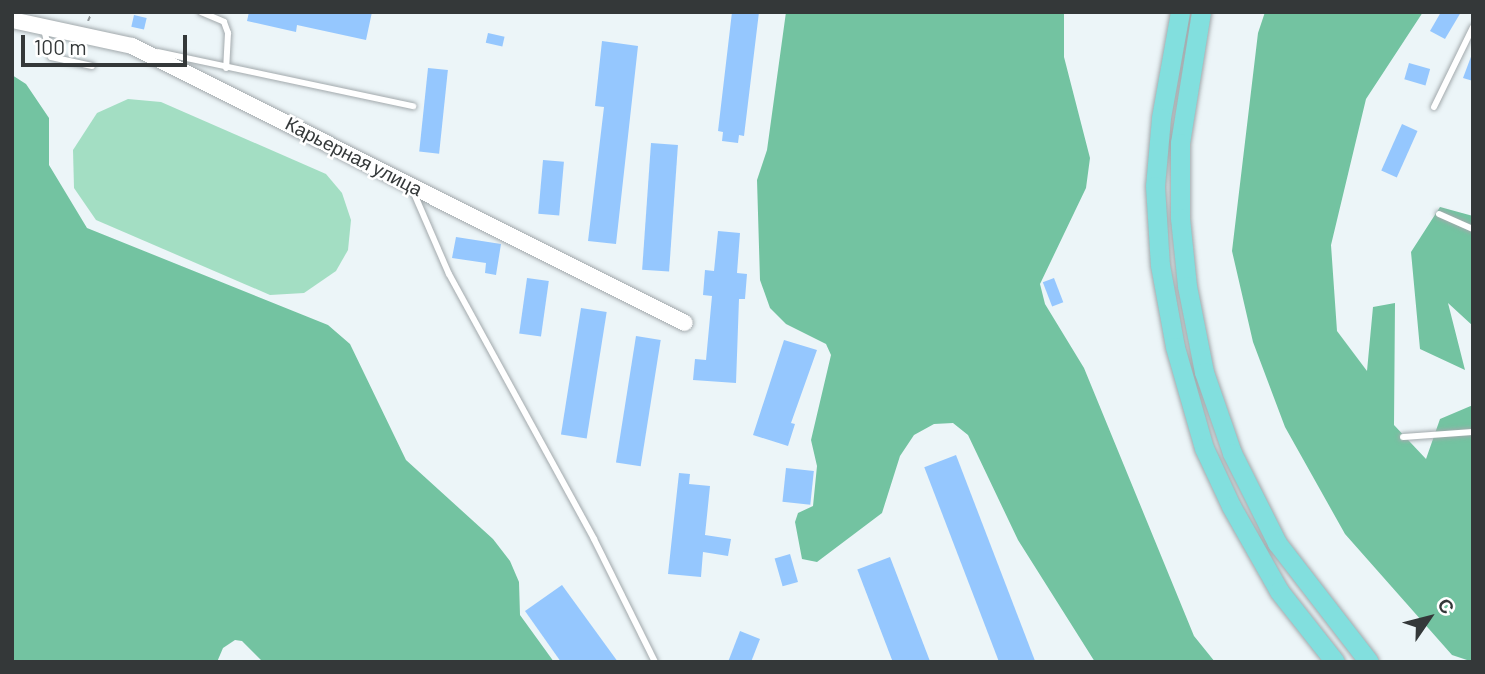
<!DOCTYPE html>
<meta charset="utf-8">
<style>
body{margin:0}
#map{position:relative;width:1485px;height:674px;overflow:hidden;background:#ecf5f8;font-family:Barlow,sans-serif}
div>[style]{position:absolute}
.green>*{inset:0;background:#a3dec3}
.forest>*{inset:0;background:#73c3a1}
.building>*{inset:0;background:#95c7fe;transform-origin:0 0}
.path>*{height:2px;margin-top:-1px;transform-origin:0;background:repeating-linear-gradient(90deg,#909698 0 5px,transparent 0 10px)}
.roads{filter:drop-shadow(0 0 2px #a2a9ac) drop-shadow(0 0 2px #a2a9ac)}
.service>*{height:6px;margin:-3px;padding:0 3px;transform-origin:3px;border-radius:3px;background:#fff}
.tertiary>*{height:16px;margin:-8px;padding:0 8px;transform-origin:8px;border-radius:8px;background:#fff}
.trunk>*{height:19px;margin:-9.5px;padding:0 9.5px;transform-origin:9.5px;border-radius:9.5px;background:#82dfde}
span{translate:-50% -50%;white-space:nowrap;text-align:center;line-height:1.15;-webkit-text-stroke:5px #fff;paint-order:stroke}
.street-label{font-size:19px;color:#343839}
.frame{position:absolute;inset:0;border:14px solid #343839;pointer-events:none}
.north{position:absolute;left:1394px;top:583px;width:70px;height:70px;-webkit-text-stroke:5px #fff;paint-order:stroke;rotate:55deg;font-size:19px;font-weight:700;line-height:28px;text-align:center;color:#343839}
.north::after{content:'';display:block;margin:auto;width:24px;height:32px;background:#343839;clip-path:polygon(50% 0,100% 100%,50% 72%,0 100%)}
.scale{position:absolute;left:21px;top:35px;width:166px;height:32px;box-sizing:border-box;border:4px solid #343839;border-top:0;padding-left:9px;font-size:21px;line-height:24px;white-space:nowrap;color:#343839;-webkit-text-stroke:5px #fff;paint-order:stroke}
</style>
<div id="map">
<div class="green">
<i style="clip-path:polygon(128px 99px,161px 102px,326px 174px,342px 193px,351px 220px,348px 250px,336px 271px,304px 293px,270px 295px,96px 220px,74px 188px,73px 150px,97px 113px)"></i>
</div>
<div class="forest">
<i style="clip-path:polygon(786px 12px,1064px 12px,1064px 57px,1090px 158px,1086px 188px,1040px 284px,1045px 304px,1084px 368px,1194px 636px,1215px 662px,1095px 662px,1018px 540px,968px 435px,953px 423px,934px 424px,914px 435px,900px 456px,882px 513px,817px 562px,802px 559px,795px 522px,798px 513px,813px 506px,817px 466px,811px 440px,831px 355px,826px 344px,786px 324px,770px 308px,760px 280px,757px 180px,767px 150px)"></i>
<i style="clip-path:polygon(1265px 12px,1423px 12px,1366px 99px,1331px 245px,1337px 331px,1367px 371px,1373px 307px,1395px 303px,1394px 425px,1426px 459px,1440px 419px,1473px 405px,1473px 662px,1452px 655px,1345px 534px,1285px 427px,1253px 342px,1232px 251px,1258px 33px)"></i>
<i style="clip-path:polygon(12px 75px,26px 84px,49px 118px,49px 165px,87px 228px,328px 325px,350px 344px,406px 460px,493px 539px,510px 561px,519px 582px,520px 615px,554px 662px,263px 662px,242px 641px,235px 640px,223px 648px,217px 662px,12px 662px)"></i>
<i style="clip-path:polygon(1440px 207px,1473px 216px,1473px 326px,1448px 303px,1465px 370px,1420px 349px,1411px 252px)"></i>
</div>
<div class="building">
<i style="clip-path:polygon(249px 12px,372px 12px,366px 40px,297px 25px,296px 32px,247px 21px)"></i>
<i style="clip-path:polygon(732px 12px,759px 12px,744px 136px,739px 135px,738px 143px,722px 141px,723px 132px,718px 131px)"></i>
<i style="clip-path:polygon(1441px 12px,1461px 12px,1445px 39px,1430px 31px)"></i>
<i style="left:134px;top:15px;width:13px;height:12px;rotate:13deg"></i>
<i style="left:488px;top:33px;width:17px;height:10px;rotate:13deg"></i>
<i style="clip-path:polygon(602px 41px,638px 46px,616px 244px,588px 241px,604px 107px,595px 106px)"></i>
<i style="clip-path:polygon(1472px 54px,1473px 54px,1473px 81px,1463px 78px)"></i>
<i style="left:1409px;top:63px;width:22px;height:17px;rotate:16deg"></i>
<i style="left:428px;top:68px;width:20px;height:84px;rotate:6deg"></i>
<i style="left:1402px;top:124px;width:17px;height:51px;rotate:24deg"></i>
<i style="left:651px;top:143px;width:27px;height:127px;rotate:4deg"></i>
<i style="left:543px;top:160px;width:21px;height:54px;rotate:5deg"></i>
<i style="clip-path:polygon(718px 231px,740px 233px,737px 273px,747px 274px,745px 299px,739px 299px,736px 383px,693px 380px,695px 359px,706px 360px,712px 296px,703px 295px,705px 270px,714px 271px)"></i>
<i style="clip-path:polygon(456px 237px,501px 244px,496px 275px,485px 273px,486px 263px,452px 258px)"></i>
<i style="left:527px;top:278px;width:22px;height:56px;rotate:8deg"></i>
<i style="left:1054px;top:278px;width:26px;height:12px;rotate:69deg"></i>
<i style="left:581px;top:308px;width:26px;height:128px;rotate:9deg"></i>
<i style="left:636px;top:336px;width:25px;height:128px;rotate:9deg"></i>
<i style="clip-path:polygon(784px 340px,817px 350px,791px 423px,795px 424px,788px 446px,753px 435px)"></i>
<i style="left:956px;top:455px;width:222px;height:34px;rotate:69deg"></i>
<i style="left:786px;top:468px;width:28px;height:34px;rotate:6deg"></i>
<i style="clip-path:polygon(679px 473px,690px 474px,689px 484px,710px 486px,705px 535px,731px 539px,728px 556px,703px 552px,701px 577px,668px 574px)"></i>
<i style="left:790px;top:554px;width:29px;height:16px;rotate:74deg"></i>
<i style="left:890px;top:557px;width:112px;height:35px;rotate:69deg"></i>
<i style="clip-path:polygon(562px 585px,618px 662px,561px 662px,525px 611px)"></i>
<i style="clip-path:polygon(740px 631px,760px 639px,751px 662px,728px 662px)"></i>
</div>
<div class="path">
<i style="left:88px;top:21px;width:10px;rotate:-66deg"></i>
</div>
<div class="roads">
<div class="service">
<i style="left:201px;top:12px;width:25px;rotate:23deg"></i>
<i style="left:224px;top:22px;width:12px;rotate:70deg"></i>
<i style="left:228px;top:33px;width:35px;rotate:93deg"></i>
<i style="left:44px;top:30px;width:28px;rotate:75deg"></i>
<i style="left:51px;top:57px;width:42px;rotate:12.4deg"></i>
<i style="left:158px;top:52px;width:261px;rotate:12deg"></i>
<i style="left:1434px;top:107px;width:89px;rotate:-64deg"></i>
<i style="left:413px;top:191px;width:90px;rotate:66.6deg"></i>
<i style="left:449px;top:274px;width:302px;rotate:61.3deg"></i>
<i style="left:594px;top:539px;width:137px;rotate:63.6deg"></i>
<i style="left:1439px;top:214px;width:37px;rotate:24deg"></i>
<i style="left:1403px;top:437px;width:70px;rotate:-4.1deg"></i>
</div>
<div class="tertiary">
<i style="left:12px;top:20px;width:123px;rotate:12.2deg"></i>
<i style="left:132px;top:46px;width:618px;rotate:26.61deg"></i>
</div>
<div class="trunk">
<i style="left:1180px;top:12px;width:108px;rotate:100.2deg"></i>
<i style="left:1161px;top:118px;width:68px;rotate:95deg"></i>
<i style="left:1155px;top:186px;width:79px;rotate:86.4deg"></i>
<i style="left:1160px;top:265px;width:83px;rotate:79.6deg"></i>
<i style="left:1175px;top:347px;width:105px;rotate:74deg"></i>
<i style="left:1204px;top:448px;width:64px;rotate:65deg"></i>
<i style="left:1231px;top:506px;width:98px;rotate:60.5deg"></i>
<i style="left:1279px;top:591px;width:90px;rotate:51.7deg"></i>
<i style="left:1201px;top:12px;width:133px;rotate:99.1deg"></i>
<i style="left:1180px;top:143px;width:75px;rotate:90deg"></i>
<i style="left:1180px;top:218px;width:68px;rotate:84.1deg"></i>
<i style="left:1187px;top:286px;width:88px;rotate:78.8deg"></i>
<i style="left:1204px;top:372px;width:86px;rotate:70.9deg"></i>
<i style="left:1232px;top:453px;width:101px;rotate:63.4deg"></i>
<i style="left:1277px;top:543px;width:150px;rotate:52.3deg"></i>
</div>
</div>
<div class="street-label">
<span style="left:354px;top:156px;rotate:27deg">Карьерная улица</span>
</div>
<div class="frame"></div>
<div class="north">С</div>
<div class="scale">100 m</div>
</div>
